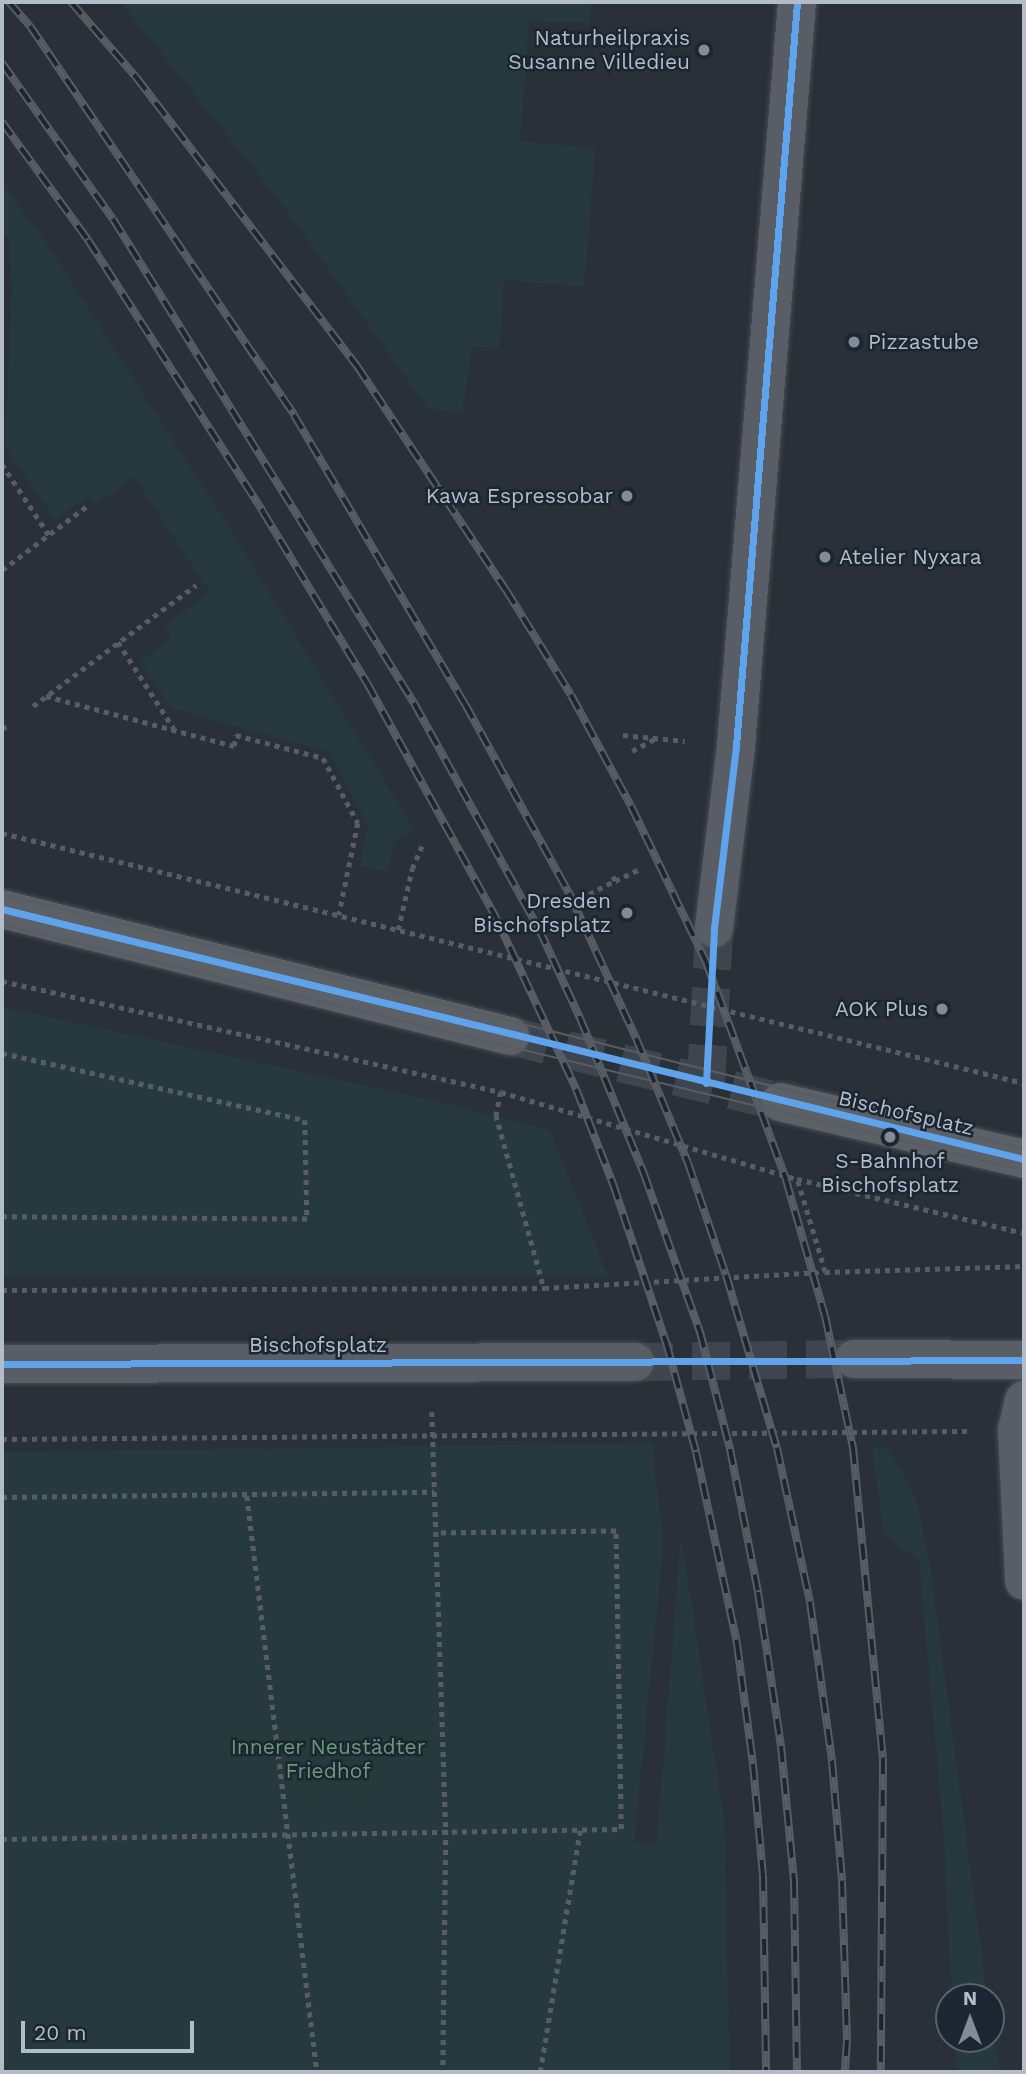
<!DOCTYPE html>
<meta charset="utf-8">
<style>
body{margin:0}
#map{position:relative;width:1026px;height:2074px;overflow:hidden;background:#293038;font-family:"Work Sans",sans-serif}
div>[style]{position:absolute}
.green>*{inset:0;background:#263a3e}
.minor-tunnel>*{height:38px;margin-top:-19px;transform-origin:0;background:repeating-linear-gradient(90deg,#3e454e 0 38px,transparent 0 57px)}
.major-tunnel>*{height:38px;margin-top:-19px;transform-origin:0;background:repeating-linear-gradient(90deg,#3e454e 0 38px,transparent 0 57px)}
.path>*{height:4.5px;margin-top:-2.25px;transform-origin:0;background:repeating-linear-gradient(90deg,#575d63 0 5px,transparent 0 10px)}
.roads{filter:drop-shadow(0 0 2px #474c53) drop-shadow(0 0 2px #474c53)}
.minor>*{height:38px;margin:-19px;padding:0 19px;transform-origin:19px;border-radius:19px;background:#595e66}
.major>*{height:38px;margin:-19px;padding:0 19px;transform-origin:19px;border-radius:19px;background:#5c6167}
.tram>*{height:2px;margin:-1px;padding:0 1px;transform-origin:1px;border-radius:1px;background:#585d64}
.rail>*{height:8px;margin-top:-4px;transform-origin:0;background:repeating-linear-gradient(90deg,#1c2633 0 16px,#585d64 0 32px);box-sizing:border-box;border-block:2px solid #585d64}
.cycleway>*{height:7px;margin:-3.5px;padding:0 3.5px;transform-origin:3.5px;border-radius:3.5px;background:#60a3ed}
.dots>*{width:19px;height:19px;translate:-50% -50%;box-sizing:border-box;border:4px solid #1c2633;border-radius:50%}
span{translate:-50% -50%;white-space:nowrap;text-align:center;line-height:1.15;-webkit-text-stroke:5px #1c2633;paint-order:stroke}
.poi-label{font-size:21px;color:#b3bcc9}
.right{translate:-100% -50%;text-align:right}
.left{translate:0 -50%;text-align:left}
.street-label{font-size:21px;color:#b3bcc9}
.park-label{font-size:21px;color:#6a9b75}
.frame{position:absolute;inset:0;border:4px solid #b3bcc9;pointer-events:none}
.north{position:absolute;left:935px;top:1983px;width:70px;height:70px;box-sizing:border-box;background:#1c2633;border:2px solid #58626f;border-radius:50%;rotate:0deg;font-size:19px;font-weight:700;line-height:28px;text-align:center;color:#b3bcc9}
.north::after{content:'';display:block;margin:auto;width:24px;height:32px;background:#838b96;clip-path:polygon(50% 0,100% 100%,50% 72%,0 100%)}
.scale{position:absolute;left:21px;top:2021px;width:173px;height:32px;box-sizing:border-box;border:4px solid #b3bcc9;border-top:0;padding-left:9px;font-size:21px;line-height:24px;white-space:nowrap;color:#b3bcc9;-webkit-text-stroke:5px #1c2633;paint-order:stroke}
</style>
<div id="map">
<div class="green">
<i style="clip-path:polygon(121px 2px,592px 2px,590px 23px,529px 21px,520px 141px,595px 148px,584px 287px,504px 280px,499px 348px,472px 346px,462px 413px,428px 408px,277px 197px)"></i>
<i style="clip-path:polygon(2px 183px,42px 237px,227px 524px,415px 831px,394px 842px,387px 872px,360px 865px,368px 825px,329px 752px,171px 708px,140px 661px,172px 638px,165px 626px,210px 592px,134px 477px,95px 505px,87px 496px,56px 520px,5px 447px,12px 288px,9px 237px,2px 235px)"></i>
<i style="clip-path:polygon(2px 1007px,445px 1103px,550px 1130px,608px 1277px,2px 1277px)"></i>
<i style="clip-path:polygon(652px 1443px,663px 1545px,634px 1843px,657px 1843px,681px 1536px,724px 1822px,730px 2072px,2px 2072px,2px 1452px)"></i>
<i style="clip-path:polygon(884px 1446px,902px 1469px,917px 1505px,929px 1558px,987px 1997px,952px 1997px,943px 1821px,919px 1561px,884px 1534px,872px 1448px)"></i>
<i style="clip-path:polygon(991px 2021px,1000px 2072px,956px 2072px,955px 2039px,991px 2039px)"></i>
</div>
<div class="minor-tunnel">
<i style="left:706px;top:1083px;width:155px;rotate:-87deg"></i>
<i style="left:635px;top:1362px;width:219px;rotate:-0.8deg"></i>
</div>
<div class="major-tunnel">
<i style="left:510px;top:1036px;width:278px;rotate:13.7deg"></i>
</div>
<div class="path">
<i style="left:2px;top:464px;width:85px;rotate:56.5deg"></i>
<i style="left:2px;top:570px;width:106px;rotate:-37deg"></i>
<i style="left:118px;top:642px;width:103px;rotate:57.2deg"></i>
<i style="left:46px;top:696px;width:195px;rotate:14.9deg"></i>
<i style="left:234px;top:746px;width:11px;rotate:-80deg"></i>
<i style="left:236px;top:735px;width:90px;rotate:14.8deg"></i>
<i style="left:323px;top:758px;width:74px;rotate:61.7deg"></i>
<i style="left:358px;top:823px;width:94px;rotate:101.7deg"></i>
<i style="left:33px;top:706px;width:203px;rotate:-36.6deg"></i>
<i style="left:2px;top:729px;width:6px;rotate:-31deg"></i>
<i style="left:623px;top:735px;width:62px;rotate:5.5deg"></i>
<i style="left:632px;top:751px;width:26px;rotate:-28deg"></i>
<i style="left:2px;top:833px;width:1052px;rotate:13.75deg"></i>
<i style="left:615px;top:881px;width:28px;rotate:-26deg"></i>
<i style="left:589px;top:894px;width:29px;rotate:-27deg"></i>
<i style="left:615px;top:881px;width:8px;rotate:-113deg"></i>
<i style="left:398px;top:930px;width:63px;rotate:-77.1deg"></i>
<i style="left:412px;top:869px;width:26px;rotate:-67deg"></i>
<i style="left:2px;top:981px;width:511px;rotate:12.54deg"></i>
<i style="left:501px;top:1092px;width:309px;rotate:16.4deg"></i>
<i style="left:797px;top:1179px;width:233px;rotate:13.4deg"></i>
<i style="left:2px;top:1053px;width:310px;rotate:12.5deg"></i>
<i style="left:305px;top:1120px;width:99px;rotate:88.8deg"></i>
<i style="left:307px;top:1219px;width:305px;rotate:-179.6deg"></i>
<i style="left:501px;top:1092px;width:24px;rotate:102deg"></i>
<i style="left:496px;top:1115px;width:180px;rotate:74.5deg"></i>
<i style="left:825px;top:1272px;width:199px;rotate:-1.7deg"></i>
<i style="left:2px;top:1290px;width:542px;rotate:-0.21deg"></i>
<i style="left:544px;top:1288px;width:281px;rotate:-3.3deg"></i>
<i style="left:825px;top:1272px;width:97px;rotate:-106.8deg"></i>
<i style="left:432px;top:1412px;width:418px;rotate:88.1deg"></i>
<i style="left:446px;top:1830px;width:242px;rotate:90.7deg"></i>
<i style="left:2px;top:1439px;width:965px;rotate:-0.47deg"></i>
<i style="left:247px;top:1496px;width:580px;rotate:83.07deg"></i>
<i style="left:2px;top:1497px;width:432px;rotate:-0.7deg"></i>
<i style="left:2px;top:1839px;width:619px;rotate:-0.93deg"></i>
<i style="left:621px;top:1829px;width:298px;rotate:-91deg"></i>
<i style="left:616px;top:1531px;width:180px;rotate:179.4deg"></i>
<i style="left:540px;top:2072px;width:245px;rotate:-80.6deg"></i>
</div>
<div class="roads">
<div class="minor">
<i style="left:714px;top:928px;width:183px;rotate:-83.1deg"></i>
<i style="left:736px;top:746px;width:746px;rotate:-85.31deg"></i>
<i style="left:854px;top:1359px;width:170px;rotate:0.3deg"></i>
<i style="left:2px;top:1364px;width:633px;rotate:-0.18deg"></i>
<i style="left:1024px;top:1400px;width:31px;rotate:103deg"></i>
<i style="left:1017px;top:1430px;width:151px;rotate:87.3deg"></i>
</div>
<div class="major">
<i style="left:2px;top:909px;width:524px;rotate:14.04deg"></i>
<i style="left:780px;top:1102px;width:251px;rotate:13.1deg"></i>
</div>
</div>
<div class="tram">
<i style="left:2px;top:894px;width:1053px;rotate:14.01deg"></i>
<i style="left:2px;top:925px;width:1051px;rotate:13.48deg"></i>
</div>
<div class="rail">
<i style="left:9px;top:2px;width:32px;rotate:49deg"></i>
<i style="left:30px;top:26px;width:470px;rotate:55.8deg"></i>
<i style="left:294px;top:415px;width:336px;rotate:59.4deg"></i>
<i style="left:465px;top:704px;width:216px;rotate:61.2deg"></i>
<i style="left:569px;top:893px;width:160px;rotate:65.2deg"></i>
<i style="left:636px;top:1038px;width:135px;rotate:67.4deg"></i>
<i style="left:688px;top:1163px;width:118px;rotate:71.3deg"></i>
<i style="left:726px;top:1275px;width:180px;rotate:73.6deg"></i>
<i style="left:777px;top:1448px;width:157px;rotate:77.9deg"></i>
<i style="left:810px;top:1602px;width:161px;rotate:82.1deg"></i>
<i style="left:832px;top:1761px;width:120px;rotate:85.2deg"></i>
<i style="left:842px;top:1881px;width:159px;rotate:88.2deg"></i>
<i style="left:847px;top:2040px;width:32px;rotate:94deg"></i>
<i style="left:71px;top:2px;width:99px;rotate:49.1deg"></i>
<i style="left:136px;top:77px;width:364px;rotate:52.6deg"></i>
<i style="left:357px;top:366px;width:269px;rotate:56.4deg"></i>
<i style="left:506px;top:590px;width:123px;rotate:58.2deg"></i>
<i style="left:571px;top:695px;width:126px;rotate:61.6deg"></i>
<i style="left:631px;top:806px;width:173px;rotate:64.3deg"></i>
<i style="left:706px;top:962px;width:232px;rotate:69.8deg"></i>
<i style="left:786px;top:1180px;width:141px;rotate:74deg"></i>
<i style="left:825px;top:1316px;width:135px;rotate:78deg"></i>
<i style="left:853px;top:1448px;width:311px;rotate:84.5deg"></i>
<i style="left:883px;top:1758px;width:314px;rotate:90.4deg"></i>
<i style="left:2px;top:63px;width:191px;rotate:54.6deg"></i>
<i style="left:113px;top:219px;width:570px;rotate:58.12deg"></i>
<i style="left:414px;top:703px;width:258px;rotate:61.1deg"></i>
<i style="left:539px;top:929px;width:98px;rotate:65.3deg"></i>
<i style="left:580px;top:1018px;width:169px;rotate:67.7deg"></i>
<i style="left:644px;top:1174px;width:168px;rotate:70.5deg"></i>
<i style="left:700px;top:1332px;width:121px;rotate:75.6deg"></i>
<i style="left:730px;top:1449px;width:146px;rotate:78.9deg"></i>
<i style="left:758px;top:1592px;width:156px;rotate:81.5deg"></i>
<i style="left:781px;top:1746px;width:137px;rotate:84.5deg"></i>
<i style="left:794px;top:1882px;width:190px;rotate:89.1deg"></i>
<i style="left:2px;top:122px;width:146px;rotate:53.9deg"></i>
<i style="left:88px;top:240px;width:323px;rotate:57.2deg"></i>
<i style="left:263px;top:512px;width:200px;rotate:58.7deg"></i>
<i style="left:367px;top:683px;width:268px;rotate:61.2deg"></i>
<i style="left:496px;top:918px;width:189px;rotate:64.9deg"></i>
<i style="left:576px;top:1089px;width:102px;rotate:68.7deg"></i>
<i style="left:613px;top:1184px;width:167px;rotate:71.5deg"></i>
<i style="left:666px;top:1342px;width:114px;rotate:74.7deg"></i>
<i style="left:696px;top:1452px;width:196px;rotate:77.9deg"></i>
<i style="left:737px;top:1644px;width:121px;rotate:82.4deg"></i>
<i style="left:753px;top:1764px;width:111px;rotate:84.9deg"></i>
<i style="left:763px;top:1875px;width:197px;rotate:89.1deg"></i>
</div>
<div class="cycleway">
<i style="left:2px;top:909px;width:1052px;rotate:13.75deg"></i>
<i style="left:706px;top:1083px;width:155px;rotate:-87deg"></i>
<i style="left:714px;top:928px;width:183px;rotate:-83.1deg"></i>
<i style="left:736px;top:746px;width:746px;rotate:-85.31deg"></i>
<i style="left:2px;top:1364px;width:1022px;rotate:-0.22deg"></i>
</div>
<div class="dots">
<i style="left:704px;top:50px;background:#838b96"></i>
<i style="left:854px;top:342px;background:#838b96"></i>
<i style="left:627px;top:496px;background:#838b96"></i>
<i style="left:825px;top:557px;background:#838b96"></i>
<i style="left:627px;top:913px;background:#838b96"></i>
<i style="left:942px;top:1009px;background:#838b96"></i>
<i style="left:890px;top:1137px;background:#838b96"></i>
</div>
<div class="poi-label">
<span class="right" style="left:690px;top:50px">Naturheilpraxis<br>Susanne Villedieu</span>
<span class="left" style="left:868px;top:342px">Pizzastube</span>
<span class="right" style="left:613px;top:496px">Kawa Espressobar</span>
<span class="left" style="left:839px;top:557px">Atelier Nyxara</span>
<span class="right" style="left:611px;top:913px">Dresden<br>Bischofsplatz</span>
<span class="right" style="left:928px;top:1009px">AOK Plus</span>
<span style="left:890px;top:1173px">S-Bahnhof<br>Bischofsplatz</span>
</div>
<div class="street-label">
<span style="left:906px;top:1113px;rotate:13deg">Bischofsplatz</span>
<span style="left:318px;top:1345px">Bischofsplatz</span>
</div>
<div class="park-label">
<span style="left:328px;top:1759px">Innerer Neustädter<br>Friedhof</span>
</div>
<div class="frame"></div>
<div class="north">N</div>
<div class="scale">20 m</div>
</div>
